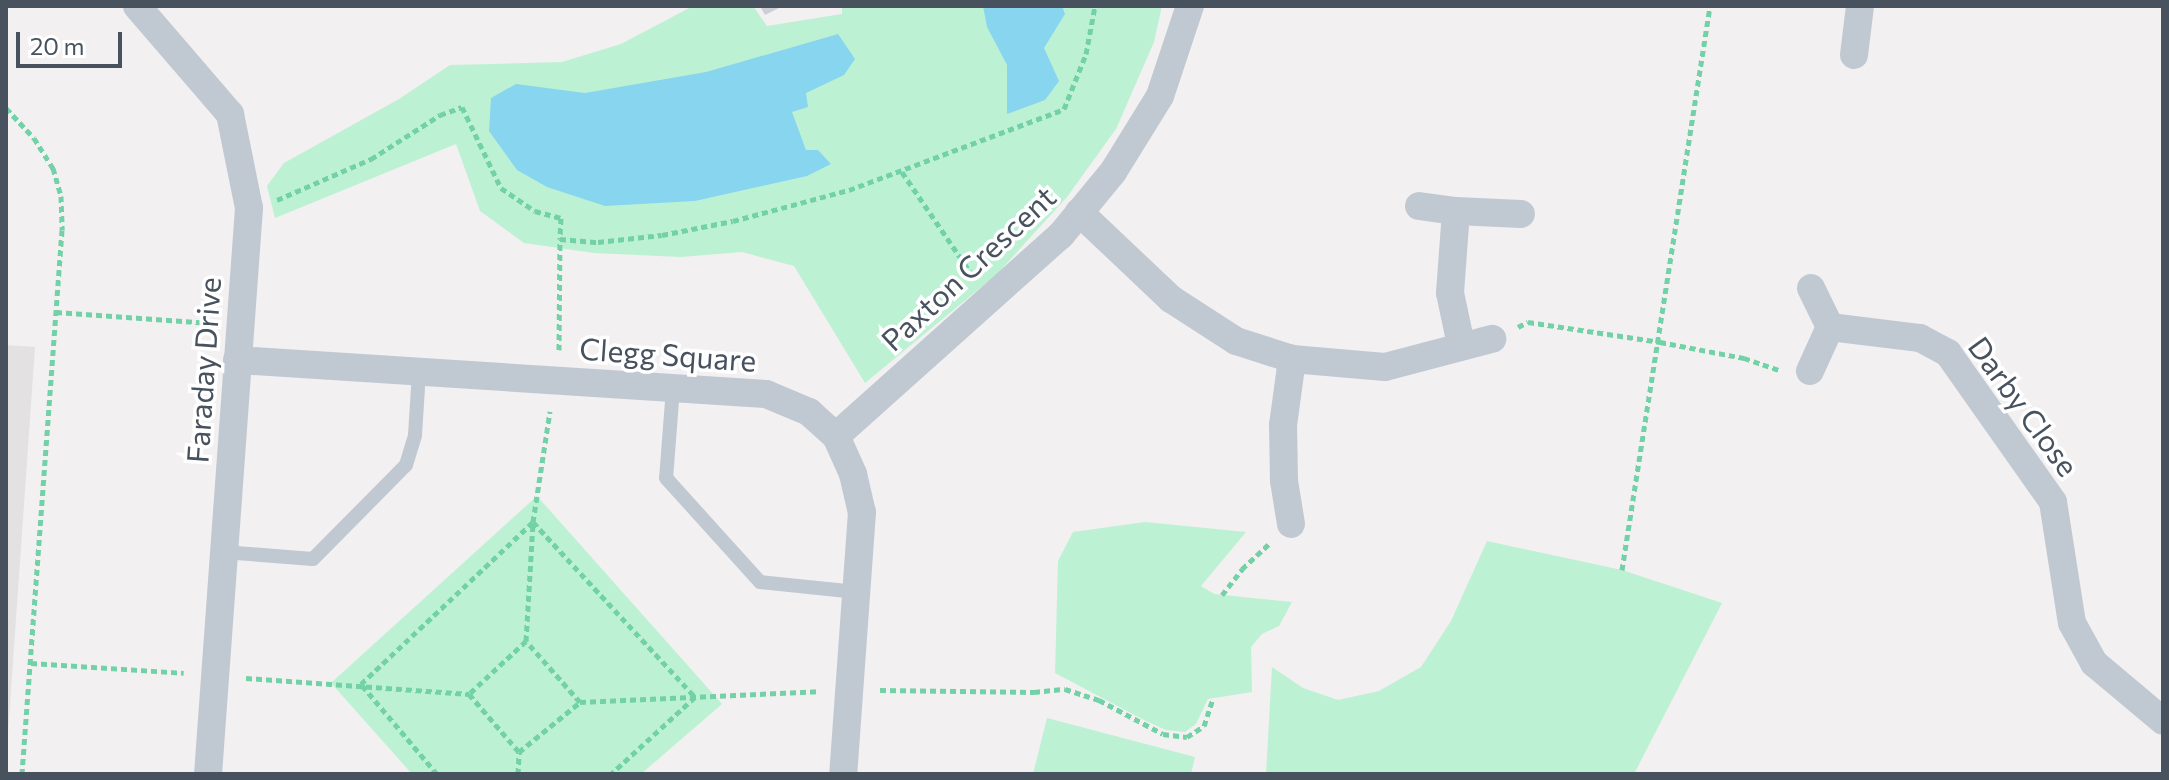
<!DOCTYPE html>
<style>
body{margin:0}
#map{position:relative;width:2169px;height:780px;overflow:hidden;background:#f2f0f0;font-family:Commissioner,sans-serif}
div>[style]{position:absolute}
.education>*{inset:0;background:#e4e1e2}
.green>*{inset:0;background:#bdf1d4}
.water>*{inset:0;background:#88d5f0}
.building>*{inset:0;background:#cccfd5}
.path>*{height:5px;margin-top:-2.5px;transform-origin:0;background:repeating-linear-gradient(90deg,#73d1a8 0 6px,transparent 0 10px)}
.service>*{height:14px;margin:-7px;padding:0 7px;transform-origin:7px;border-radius:7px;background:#c0c9d2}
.minor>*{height:28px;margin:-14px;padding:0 14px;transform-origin:14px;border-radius:14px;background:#c0c9d2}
span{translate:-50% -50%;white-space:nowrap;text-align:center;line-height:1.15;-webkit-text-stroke:7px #fff;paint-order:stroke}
.street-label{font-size:30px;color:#47525e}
.frame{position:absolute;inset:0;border:8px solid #47525e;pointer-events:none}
.scale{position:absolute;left:16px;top:32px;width:106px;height:36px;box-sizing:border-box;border:4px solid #47525e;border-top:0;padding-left:10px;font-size:24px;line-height:28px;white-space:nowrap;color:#47525e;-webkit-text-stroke:6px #fff;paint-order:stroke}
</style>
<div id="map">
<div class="education">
<i style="clip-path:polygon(6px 345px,35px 347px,6px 762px)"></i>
</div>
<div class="green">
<i style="clip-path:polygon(693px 6px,753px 6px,767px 26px,842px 14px,842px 6px,1162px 6px,1154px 42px,1116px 129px,1067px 197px,997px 274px,865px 383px,794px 266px,742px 252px,681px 257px,594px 253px,524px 243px,480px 211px,456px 144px,275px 218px,267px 186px,284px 163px,399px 99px,450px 65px,562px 62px,621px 44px)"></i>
<i style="clip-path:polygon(537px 496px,722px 704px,641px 774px,412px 774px,331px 683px)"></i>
<i style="clip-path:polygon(1145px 522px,1246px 532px,1201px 586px,1214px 594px,1292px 602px,1279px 626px,1262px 634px,1251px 647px,1252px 692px,1208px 699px,1196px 724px,1185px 732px,1166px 730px,1146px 721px,1055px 673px,1058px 561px,1073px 532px)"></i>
<i style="clip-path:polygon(1487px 541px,1622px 570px,1722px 603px,1634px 774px,1266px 774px,1272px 667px,1303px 688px,1338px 700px,1379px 691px,1421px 667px,1451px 621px)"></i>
<i style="clip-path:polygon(1047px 718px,1195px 757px,1191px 774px,1033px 774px)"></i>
</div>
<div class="water">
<i style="clip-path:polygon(983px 6px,1062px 6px,1065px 14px,1044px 48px,1059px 81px,1045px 100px,1007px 114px,1007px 65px,987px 27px)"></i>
<i style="clip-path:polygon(838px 34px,855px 59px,844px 75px,806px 93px,808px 107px,792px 112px,806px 150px,818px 150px,831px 164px,807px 176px,695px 201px,605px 206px,547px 187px,517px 170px,489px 131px,491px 98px,516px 84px,585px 93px,706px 72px)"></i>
</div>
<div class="building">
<i style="clip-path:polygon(760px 6px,783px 6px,765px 15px)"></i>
</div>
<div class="path">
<i style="left:6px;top:108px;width:41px;rotate:47deg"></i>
<i style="left:34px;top:138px;width:36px;rotate:58deg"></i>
<i style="left:53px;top:168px;width:29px;rotate:74deg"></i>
<i style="left:61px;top:196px;width:34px;rotate:88deg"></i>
<i style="left:62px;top:230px;width:545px;rotate:94.21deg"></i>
<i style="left:902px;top:172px;width:122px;rotate:55.7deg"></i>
<i style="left:277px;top:200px;width:103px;rotate:-23.6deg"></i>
<i style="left:371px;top:159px;width:82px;rotate:-32.5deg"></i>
<i style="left:440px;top:115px;width:23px;rotate:-20deg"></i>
<i style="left:462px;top:107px;width:90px;rotate:64.3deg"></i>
<i style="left:501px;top:188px;width:41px;rotate:34.1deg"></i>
<i style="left:535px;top:211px;width:27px;rotate:15deg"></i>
<i style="left:561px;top:218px;width:21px;rotate:93deg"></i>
<i style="left:560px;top:239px;width:38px;rotate:5deg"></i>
<i style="left:598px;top:242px;width:64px;rotate:-6.2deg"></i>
<i style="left:662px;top:235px;width:72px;rotate:-11.2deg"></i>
<i style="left:733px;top:221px;width:120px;rotate:-15deg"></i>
<i style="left:849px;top:190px;width:230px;rotate:-20.6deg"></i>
<i style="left:1064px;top:109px;width:59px;rotate:-68.2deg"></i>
<i style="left:1086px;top:54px;width:49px;rotate:-79.4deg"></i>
<i style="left:56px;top:312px;width:155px;rotate:4.1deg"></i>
<i style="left:1518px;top:327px;width:11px;rotate:-27deg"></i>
<i style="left:1528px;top:322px;width:134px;rotate:8.6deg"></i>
<i style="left:1660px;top:342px;width:86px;rotate:10.8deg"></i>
<i style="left:1744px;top:358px;width:39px;rotate:19deg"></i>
<i style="left:559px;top:350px;width:111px;rotate:-89.5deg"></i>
<i style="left:1622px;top:570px;width:571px;rotate:-81.13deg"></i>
<i style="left:1222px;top:595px;width:33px;rotate:-52deg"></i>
<i style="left:1242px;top:569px;width:38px;rotate:-43deg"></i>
<i style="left:526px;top:641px;width:119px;rotate:-86.6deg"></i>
<i style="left:533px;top:522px;width:112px;rotate:-81.3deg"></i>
<i style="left:31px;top:663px;width:153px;rotate:3.7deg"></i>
<i style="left:246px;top:678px;width:224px;rotate:4.1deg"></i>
<i style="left:469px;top:694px;width:77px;rotate:49.2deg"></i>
<i style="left:519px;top:752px;width:79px;rotate:-39.3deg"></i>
<i style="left:580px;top:702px;width:81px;rotate:-131.5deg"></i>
<i style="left:526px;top:641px;width:78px;rotate:137.1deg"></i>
<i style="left:880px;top:690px;width:154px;rotate:0.7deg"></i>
<i style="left:1034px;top:692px;width:31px;rotate:-6deg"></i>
<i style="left:1065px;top:689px;width:36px;rotate:18deg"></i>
<i style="left:1099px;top:700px;width:72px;rotate:28deg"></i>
<i style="left:1163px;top:734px;width:24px;rotate:7deg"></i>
<i style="left:1187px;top:737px;width:20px;rotate:-33deg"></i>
<i style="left:1204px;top:726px;width:29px;rotate:-72deg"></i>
<i style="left:580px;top:702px;width:239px;rotate:-2.6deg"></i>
<i style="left:437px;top:774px;width:118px;rotate:-130.2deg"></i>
<i style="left:361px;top:684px;width:236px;rotate:-43.3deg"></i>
<i style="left:533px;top:522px;width:238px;rotate:47.2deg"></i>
<i style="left:695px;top:697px;width:114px;rotate:137.5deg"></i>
<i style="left:518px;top:774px;width:22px;rotate:-87deg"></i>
</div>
<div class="service">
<i style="left:673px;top:388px;width:90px;rotate:94.4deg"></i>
<i style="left:666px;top:478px;width:140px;rotate:47.9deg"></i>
<i style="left:760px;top:582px;width:97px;rotate:5.9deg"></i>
<i style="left:223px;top:552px;width:90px;rotate:4.4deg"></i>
<i style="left:313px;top:559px;width:132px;rotate:-45.3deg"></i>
<i style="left:406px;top:465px;width:31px;rotate:-73deg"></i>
<i style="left:415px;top:435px;width:64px;rotate:-86.4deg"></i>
</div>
<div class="minor">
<i style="left:137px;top:6px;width:143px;rotate:49.3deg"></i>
<i style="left:230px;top:114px;width:96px;rotate:78.6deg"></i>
<i style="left:249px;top:208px;width:567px;rotate:94.14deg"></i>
<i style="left:1854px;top:55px;width:49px;rotate:-83deg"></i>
<i style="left:1419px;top:206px;width:37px;rotate:8deg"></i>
<i style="left:1079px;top:212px;width:127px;rotate:43.4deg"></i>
<i style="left:1171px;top:299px;width:77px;rotate:32.9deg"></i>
<i style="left:1236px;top:341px;width:59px;rotate:17.8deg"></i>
<i style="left:1292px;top:359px;width:93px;rotate:4.9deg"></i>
<i style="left:1385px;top:367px;width:111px;rotate:-14.7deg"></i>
<i style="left:1811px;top:288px;width:43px;rotate:64deg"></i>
<i style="left:1461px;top:345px;width:53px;rotate:-101.9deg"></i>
<i style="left:1450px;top:293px;width:82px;rotate:-85.8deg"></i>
<i style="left:1456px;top:211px;width:65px;rotate:2.6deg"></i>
<i style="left:237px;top:360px;width:530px;rotate:3.68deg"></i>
<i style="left:766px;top:394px;width:47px;rotate:22.7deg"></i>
<i style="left:809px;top:412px;width:36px;rotate:42deg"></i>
<i style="left:836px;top:436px;width:42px;rotate:65.9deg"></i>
<i style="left:853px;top:474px;width:39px;rotate:77deg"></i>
<i style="left:862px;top:512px;width:263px;rotate:94.1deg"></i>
<i style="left:1810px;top:371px;width:48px;rotate:-65.6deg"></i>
<i style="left:1830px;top:327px;width:91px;rotate:7deg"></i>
<i style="left:1920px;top:338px;width:32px;rotate:28deg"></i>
<i style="left:1948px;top:353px;width:182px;rotate:54.8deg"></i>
<i style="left:2053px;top:502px;width:122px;rotate:81.1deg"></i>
<i style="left:2072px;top:623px;width:46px;rotate:61.2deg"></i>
<i style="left:2094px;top:663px;width:90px;rotate:40deg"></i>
<i style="left:836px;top:436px;width:302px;rotate:-41.8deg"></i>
<i style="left:1061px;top:235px;width:82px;rotate:-50.5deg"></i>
<i style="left:1113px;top:172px;width:89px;rotate:-58.3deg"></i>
<i style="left:1160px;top:96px;width:95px;rotate:-71.6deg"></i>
<i style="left:1291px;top:524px;width:44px;rotate:-99.2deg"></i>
<i style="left:1284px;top:481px;width:56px;rotate:-91deg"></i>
<i style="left:1283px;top:425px;width:67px;rotate:-82.2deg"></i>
</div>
<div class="street-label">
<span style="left:968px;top:268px;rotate:-43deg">Paxton Crescent</span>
<span style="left:668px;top:354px;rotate:4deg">Clegg Square</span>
<span style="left:203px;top:370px;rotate:-86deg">Faraday Drive</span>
<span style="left:2024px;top:406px;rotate:54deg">Darby Close</span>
</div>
<div class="frame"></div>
<div class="scale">20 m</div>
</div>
